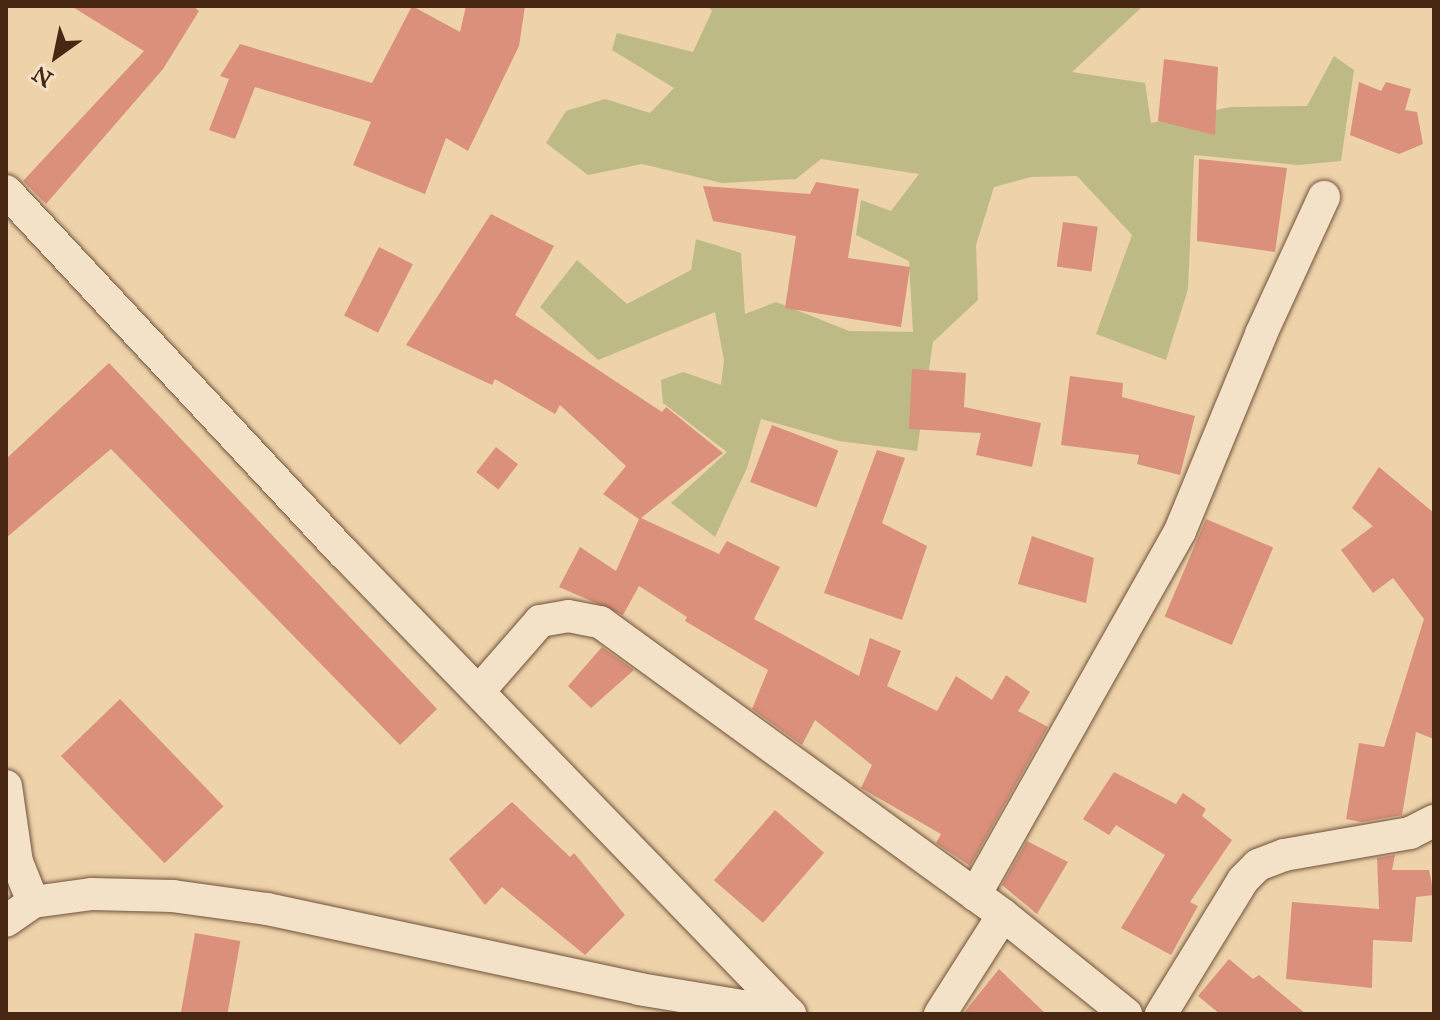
<!DOCTYPE html>
<style>
body{margin:0}
#map{position:relative;width:1440px;height:1020px;overflow:hidden;background:#edd2aa;font-family:"IM FELL Great Primer",serif}
div>[style]{position:absolute}
.green>*{inset:0;background:#bdba85}
.building>*{inset:0;background:#da907b;transform-origin:0 0}
.roads{filter:drop-shadow(0 0 2px #715239) drop-shadow(0 0 2px #715239)}
.minor>*{height:32px;margin:-16px;padding:0 16px;transform-origin:16px;border-radius:16px;background:#f3e2c8}
span{translate:-50% -50%;white-space:nowrap;text-align:center;line-height:1.15;-webkit-text-stroke:6px #f3e2c8;paint-order:stroke}
.frame{position:absolute;inset:0;border:8px solid #482813;pointer-events:none}
.north{position:absolute;left:16px;top:16px;width:80px;height:80px;-webkit-text-stroke:6px #f3e2c8;paint-order:stroke;rotate:213deg;font-size:22px;font-weight:700;line-height:32px;text-align:center;color:#482813}
.north::after{content:'';display:block;margin:auto;width:28px;height:36px;background:#482813;clip-path:polygon(50% 0,100% 100%,50% 72%,0 100%)}
</style>
<div id="map">
<div class="green">
<i style="clip-path:polygon(708px 6px,1143px 6px,1072px 72px,1145px 83px,1151px 123px,1231px 107px,1307px 106px,1334px 56px,1354px 70px,1341px 161px,1298px 165px,1194px 155px,1188px 289px,1166px 360px,1096px 334px,1132px 235px,1077px 176px,1031px 177px,994px 187px,976px 245px,978px 300px,933px 342px,917px 451px,839px 441px,761px 419px,747px 468px,715px 537px,671px 503px,727px 452px,663px 403px,661px 380px,683px 372px,721px 385px,724px 360px,715px 312px,598px 360px,540px 307px,577px 260px,627px 304px,691px 270px,696px 239px,741px 253px,745px 314px,776px 302px,849px 331px,913px 332px,909px 261px,856px 235px,861px 200px,891px 211px,919px 174px,821px 159px,796px 179px,722px 183px,642px 164px,588px 175px,546px 143px,566px 111px,605px 99px,650px 113px,674px 88px,612px 50px,617px 33px,693px 52px,712px 11px)"></i>
</div>
<div class="building">
<i style="clip-path:polygon(71px 6px,193px 6px,199px 11px,163px 69px,46px 204px,23px 181px,144px 51px)"></i>
<i style="clip-path:polygon(412px 6px,460px 32px,466px 6px,525px 6px,519px 46px,468px 151px,446px 138px,425px 194px,353px 165px,371px 122px,255px 87px,235px 139px,209px 130px,229px 79px,220px 76px,240px 44px,372px 83px)"></i>
<i style="clip-path:polygon(1164px 59px,1218px 67px,1215px 135px,1158px 121px)"></i>
<i style="clip-path:polygon(1359px 82px,1381px 91px,1386px 82px,1411px 89px,1405px 110px,1417px 112px,1423px 144px,1399px 154px,1350px 135px)"></i>
<i style="clip-path:polygon(1199px 159px,1287px 168px,1275px 252px,1197px 241px)"></i>
<i style="clip-path:polygon(816px 182px,859px 189px,848px 258px,910px 267px,901px 327px,785px 308px,796px 236px,713px 221px,703px 186px,810px 194px)"></i>
<i style="clip-path:polygon(491px 214px,554px 246px,515px 315px,662px 412px,666px 407px,723px 453px,641px 518px,719px 554px,727px 541px,780px 567px,754px 619px,859px 676px,870px 638px,901px 651px,887px 686px,937px 711px,956px 676px,992px 700px,1006px 675px,1030px 692px,1018px 711px,1048px 727px,970px 866px,936px 843px,941px 834px,861px 788px,872px 765px,815px 720px,802px 745px,752px 709px,768px 670px,685px 621px,687px 617px,639px 586px,623px 615px,559px 587px,580px 547px,616px 571px,639px 519px,603px 494px,626px 466px,560px 405px,555px 414px,495px 379px,492px 385px,406px 345px)"></i>
<i style="left:1063px;top:222px;width:35px;height:45px;rotate:8deg"></i>
<i style="left:379px;top:247px;width:38px;height:77px;rotate:27deg"></i>
<i style="clip-path:polygon(109px 363px,437px 709px,400px 745px,111px 449px,6px 538px,6px 459px)"></i>
<i style="clip-path:polygon(912px 369px,966px 373px,964px 407px,1041px 423px,1032px 467px,976px 455px,981px 433px,909px 429px)"></i>
<i style="clip-path:polygon(1070px 376px,1123px 383px,1122px 397px,1195px 416px,1180px 475px,1137px 464px,1139px 455px,1061px 445px)"></i>
<i style="left:772px;top:425px;width:71px;height:61px;rotate:21deg"></i>
<i style="left:496px;top:447px;width:28px;height:32px;rotate:38deg"></i>
<i style="clip-path:polygon(877px 450px,905px 458px,882px 523px,927px 546px,902px 620px,824px 593px)"></i>
<i style="clip-path:polygon(1379px 467px,1434px 513px,1434px 739px,1416px 732px,1402px 815px,1362px 822px,1346px 819px,1359px 743px,1384px 747px,1424px 619px,1393px 578px,1373px 593px,1341px 550px,1373px 526px,1352px 508px)"></i>
<i style="left:1206px;top:519px;width:73px;height:106px;rotate:23deg"></i>
<i style="clip-path:polygon(1032px 536px,1094px 558px,1086px 603px,1018px 584px)"></i>
<i style="clip-path:polygon(602px 647px,634px 670px,591px 708px,568px 686px)"></i>
<i style="left:120px;top:699px;width:149px;height:82px;rotate:46deg"></i>
<i style="clip-path:polygon(1114px 772px,1176px 804px,1183px 793px,1206px 809px,1202px 816px,1232px 840px,1190px 902px,1198px 906px,1171px 955px,1121px 928px,1165px 855px,1116px 825px,1109px 835px,1083px 819px)"></i>
<i style="clip-path:polygon(512px 802px,570px 857px,574px 853px,625px 915px,585px 955px,502px 887px,485px 905px,449px 859px)"></i>
<i style="left:775px;top:810px;width:65px;height:93px;rotate:41deg"></i>
<i style="clip-path:polygon(1027px 841px,1068px 862px,1037px 914px,1002px 885px)"></i>
<i style="clip-path:polygon(1395px 855px,1392px 870px,1429px 870px,1434px 895px,1416px 897px,1412px 942px,1373px 940px,1372px 988px,1286px 979px,1292px 902px,1379px 909px,1377px 858px)"></i>
<i style="left:195px;top:933px;width:46px;height:82px;rotate:10deg"></i>
<i style="clip-path:polygon(1229px 959px,1253px 979px,1259px 975px,1306px 1014px,1220px 1014px,1198px 996px)"></i>
<i style="clip-path:polygon(999px 969px,1046px 1014px,963px 1014px)"></i>
</div>
<div class="roads">
<div class="minor">
<i style="left:6px;top:191px;width:494px;rotate:47deg"></i>
<i style="left:343px;top:552px;width:643px;rotate:45.95deg"></i>
<i style="left:479px;top:691px;width:93px;rotate:-48.9deg"></i>
<i style="left:540px;top:621px;width:28px;rotate:-10deg"></i>
<i style="left:568px;top:616px;width:33px;rotate:11deg"></i>
<i style="left:600px;top:622px;width:498px;rotate:36deg"></i>
<i style="left:1003px;top:915px;width:158px;rotate:38.8deg"></i>
<i style="left:6px;top:786px;width:77px;rotate:81.8deg"></i>
<i style="left:17px;top:862px;width:43px;rotate:68.2deg"></i>
<i style="left:975px;top:895px;width:418px;rotate:-60.6deg"></i>
<i style="left:1180px;top:531px;width:213px;rotate:-67.6deg"></i>
<i style="left:1261px;top:334px;width:151px;rotate:-65.3deg"></i>
<i style="left:6px;top:921px;width:33px;rotate:-35deg"></i>
<i style="left:33px;top:902px;width:60px;rotate:-7.7deg"></i>
<i style="left:92px;top:894px;width:81px;rotate:1.4deg"></i>
<i style="left:173px;top:896px;width:95px;rotate:7.9deg"></i>
<i style="left:267px;top:909px;width:381px;rotate:12.1deg"></i>
<i style="left:639px;top:989px;width:153px;rotate:9.4deg"></i>
<i style="left:940px;top:1014px;width:117px;rotate:-57.5deg"></i>
<i style="left:1161px;top:1014px;width:157px;rotate:-58.5deg"></i>
<i style="left:1243px;top:880px;width:21px;rotate:-45deg"></i>
<i style="left:1258px;top:865px;width:28px;rotate:-21deg"></i>
<i style="left:1284px;top:855px;width:128px;rotate:-9.9deg"></i>
<i style="left:1410px;top:833px;width:27px;rotate:-27deg"></i>
</div>
</div>
<div class="frame"></div>
<div class="north">N</div>
</div>
